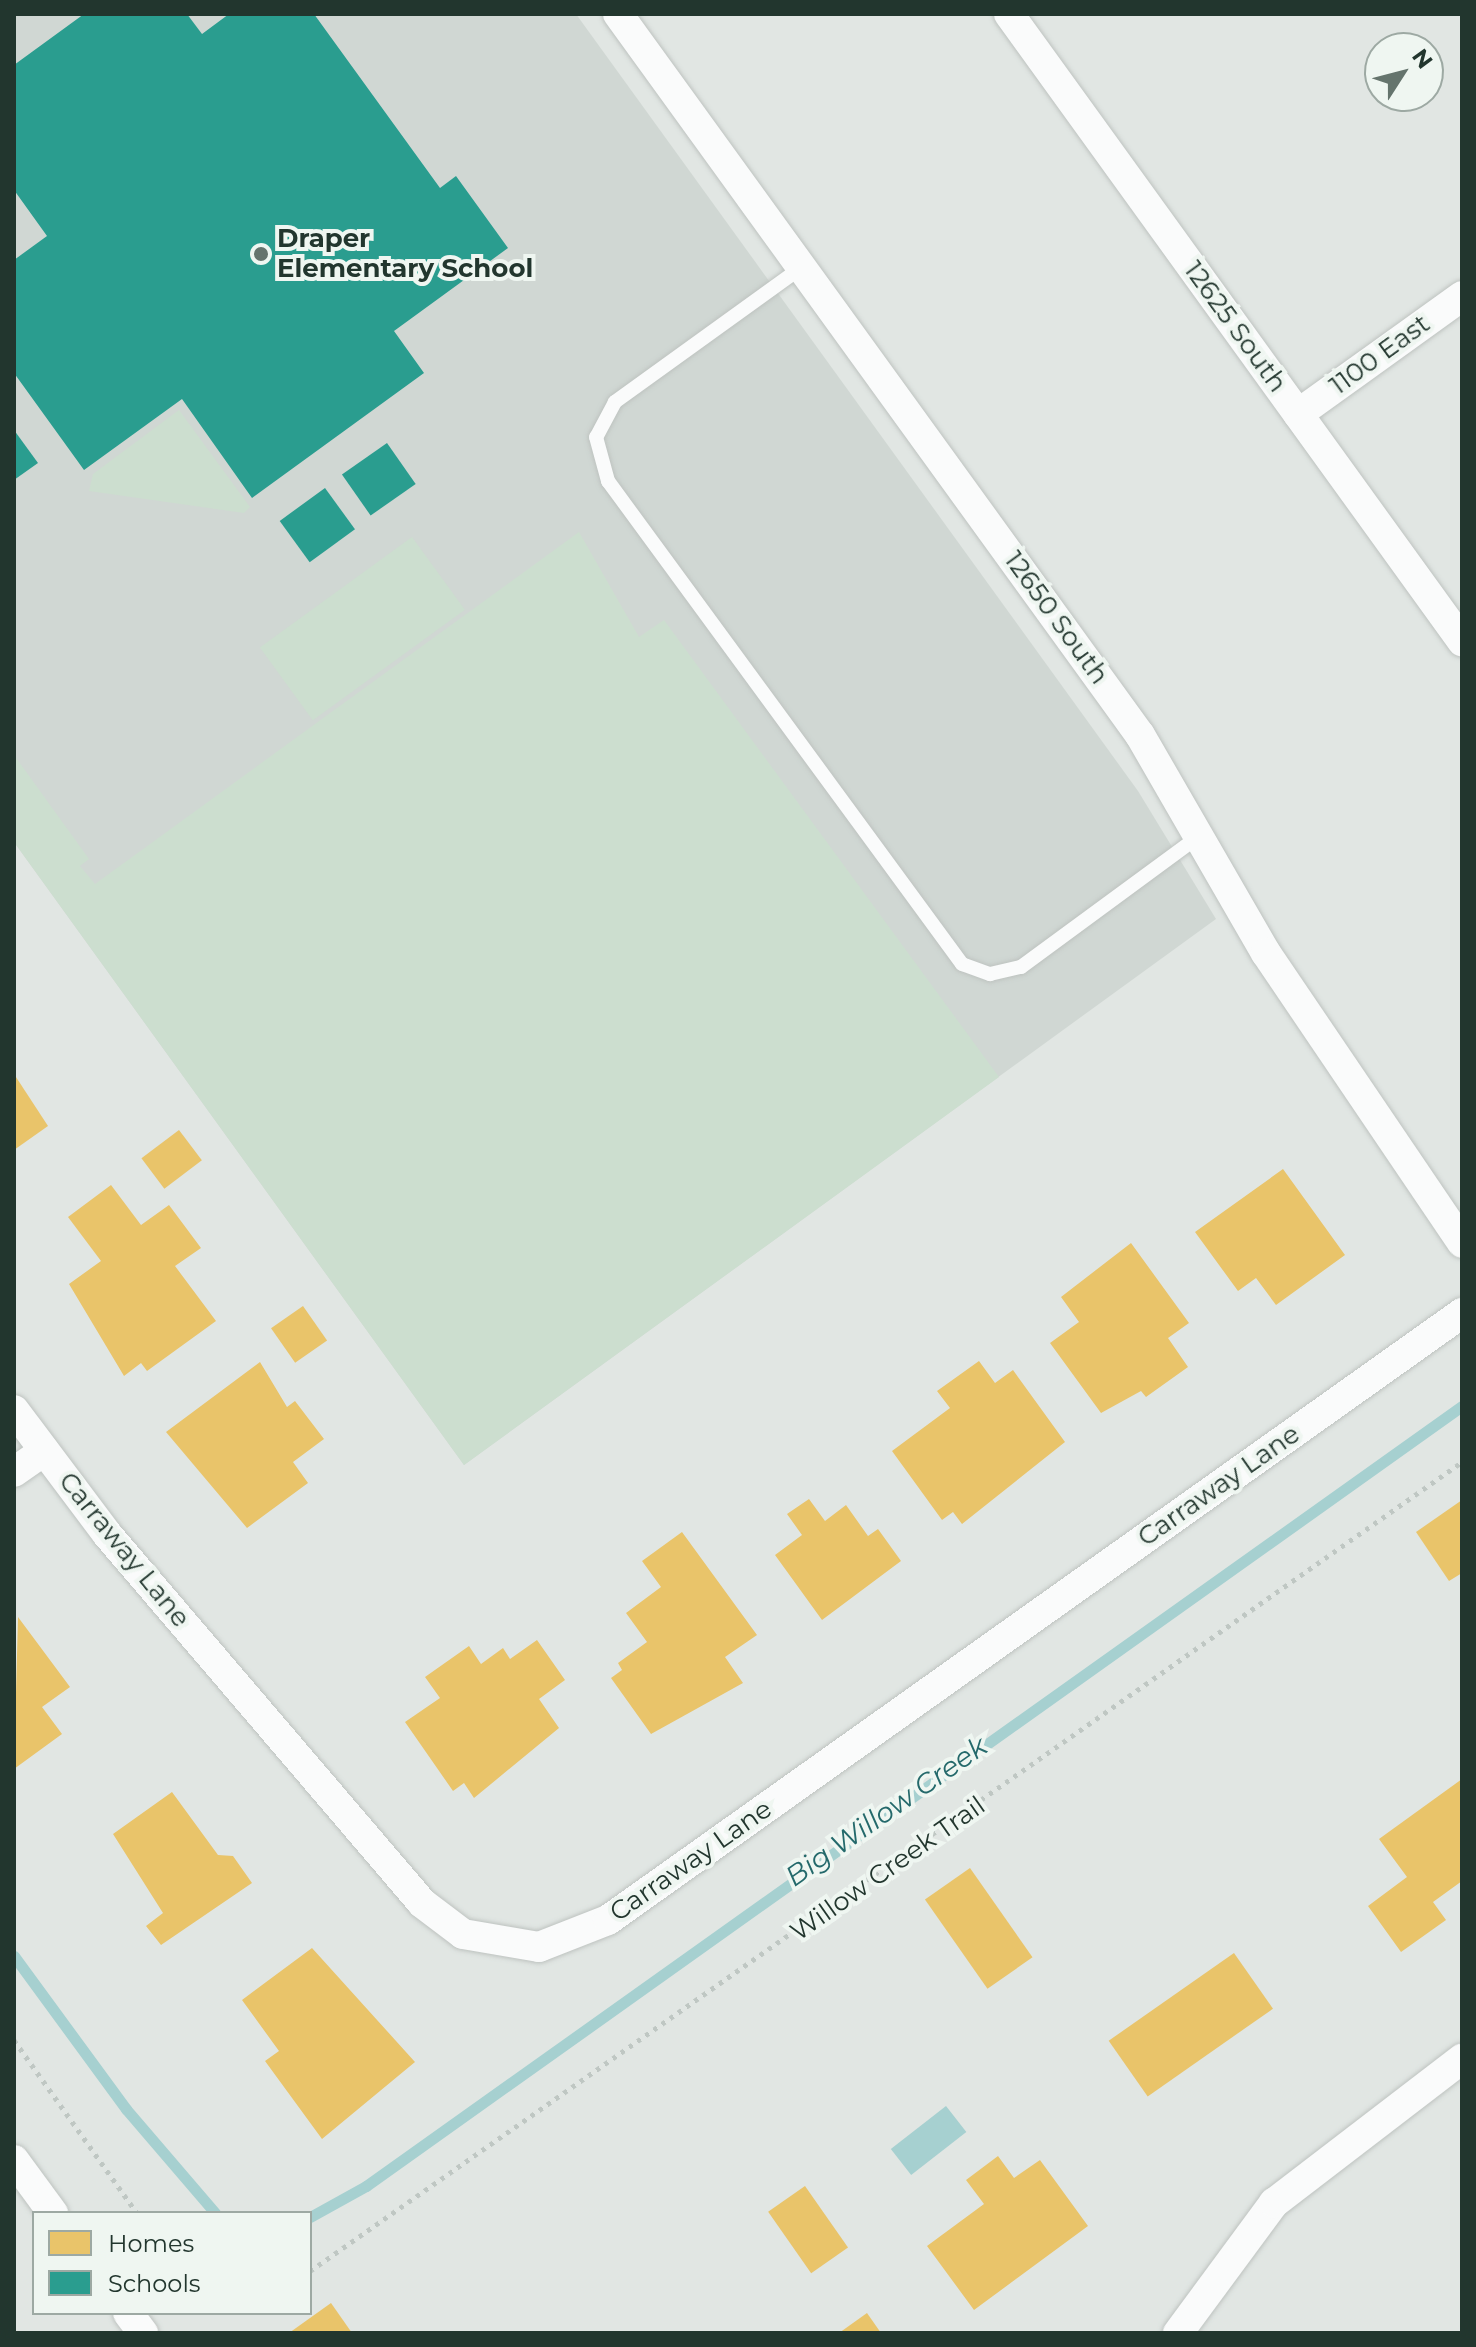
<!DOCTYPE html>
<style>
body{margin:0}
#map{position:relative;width:1476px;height:2347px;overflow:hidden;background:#e1e6e3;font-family:Montserrat,sans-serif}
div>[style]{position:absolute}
.built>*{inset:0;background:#d0d7d3}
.green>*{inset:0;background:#ccdecf;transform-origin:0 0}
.water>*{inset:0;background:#a6d0d0;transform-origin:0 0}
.homes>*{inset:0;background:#e9c46a;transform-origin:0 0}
.schools>*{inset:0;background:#2a9d8f;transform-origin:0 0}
.stream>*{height:11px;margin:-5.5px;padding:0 5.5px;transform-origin:5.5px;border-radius:5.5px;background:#a6d0d0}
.path>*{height:5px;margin-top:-2.5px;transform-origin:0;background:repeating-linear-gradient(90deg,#bfc7c3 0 4px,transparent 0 10px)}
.roads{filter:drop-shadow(0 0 2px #bec3c0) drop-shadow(0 0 2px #bec3c0)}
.lane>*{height:14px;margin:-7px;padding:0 7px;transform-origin:7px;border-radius:7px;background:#fafbfb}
.street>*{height:30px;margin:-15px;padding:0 15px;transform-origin:15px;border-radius:15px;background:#fafbfb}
.dots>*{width:22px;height:22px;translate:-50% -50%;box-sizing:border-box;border:4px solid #eff6f1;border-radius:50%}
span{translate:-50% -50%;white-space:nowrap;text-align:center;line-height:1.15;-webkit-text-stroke:8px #eff6f1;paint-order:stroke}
.poi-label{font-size:26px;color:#22362e;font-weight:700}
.left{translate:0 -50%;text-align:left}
.street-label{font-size:26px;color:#22362e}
.water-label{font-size:28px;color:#24696b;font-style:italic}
.frame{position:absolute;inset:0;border:16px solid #22362e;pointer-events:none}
.legend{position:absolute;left:32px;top:2211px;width:280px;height:104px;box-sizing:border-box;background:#eff6f1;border:2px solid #9da9a3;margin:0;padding:10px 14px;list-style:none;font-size:24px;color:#22362e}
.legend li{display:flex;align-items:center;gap:16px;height:40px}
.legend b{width:40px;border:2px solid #9da9a3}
.north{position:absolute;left:1364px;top:32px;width:80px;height:80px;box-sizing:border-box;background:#eff6f1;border:2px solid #9da9a3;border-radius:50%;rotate:54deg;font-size:22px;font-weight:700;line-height:32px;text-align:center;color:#22362e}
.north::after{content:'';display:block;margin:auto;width:28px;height:36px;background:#65746d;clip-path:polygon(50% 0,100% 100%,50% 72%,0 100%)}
</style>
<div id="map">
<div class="built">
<i style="clip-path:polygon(14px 14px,576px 14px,1138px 791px,1216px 919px,464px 1465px,14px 842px)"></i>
</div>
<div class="green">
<i style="clip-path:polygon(179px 410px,250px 507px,244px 513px,89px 491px,93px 474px)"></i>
<i style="clip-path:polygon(579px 532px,639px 637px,664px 620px,999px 1077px,464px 1465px,14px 842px,14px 755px,89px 859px,80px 866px,95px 884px)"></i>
<i style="left:412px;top:537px;width:90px;height:188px;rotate:54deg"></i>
</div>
<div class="water">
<i style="left:946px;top:2106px;width:33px;height:70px;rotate:52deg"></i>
</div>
<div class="homes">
<i style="clip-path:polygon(14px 1074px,48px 1126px,14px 1150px)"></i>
<i style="left:179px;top:1130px;width:38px;height:47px;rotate:53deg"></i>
<i style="clip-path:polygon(1283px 1169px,1345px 1255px,1276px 1305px,1256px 1278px,1238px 1291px,1195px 1232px)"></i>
<i style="clip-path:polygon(111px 1185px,141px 1225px,169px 1205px,201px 1248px,175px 1266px,216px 1321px,147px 1371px,141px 1363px,124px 1376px,69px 1284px,101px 1261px,68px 1217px)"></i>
<i style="clip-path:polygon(1131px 1243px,1189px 1323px,1168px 1338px,1188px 1367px,1146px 1397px,1141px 1391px,1101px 1413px,1050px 1343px,1079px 1322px,1061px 1297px)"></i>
<i style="left:303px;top:1306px;width:42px;height:39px;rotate:55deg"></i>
<i style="clip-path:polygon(979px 1361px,995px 1383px,1013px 1370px,1065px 1442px,962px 1524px,953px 1512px,942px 1520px,892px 1451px,950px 1408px,937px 1391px)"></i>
<i style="clip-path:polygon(260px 1362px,287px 1407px,295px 1401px,324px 1439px,293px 1462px,308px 1483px,247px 1528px,166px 1432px)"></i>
<i style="clip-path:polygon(809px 1499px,825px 1521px,846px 1505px,868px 1536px,878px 1529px,901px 1561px,822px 1620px,775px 1555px,802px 1535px,787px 1514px)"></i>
<i style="clip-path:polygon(1462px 1500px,1462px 1573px,1449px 1581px,1416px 1532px)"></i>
<i style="clip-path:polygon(682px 1532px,757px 1635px,725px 1657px,743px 1683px,651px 1734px,611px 1678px,622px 1670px,618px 1663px,647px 1642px,626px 1613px,661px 1587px,642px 1561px)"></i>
<i style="clip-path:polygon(18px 1617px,70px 1687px,42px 1707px,62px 1734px,14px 1769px)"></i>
<i style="clip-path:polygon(537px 1640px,565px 1680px,539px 1699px,559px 1728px,474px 1798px,464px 1783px,453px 1791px,405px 1722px,440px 1698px,425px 1677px,469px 1646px,481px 1664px,503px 1648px,510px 1659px)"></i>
<i style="clip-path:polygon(1462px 1779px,1462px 1881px,1433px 1902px,1446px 1920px,1401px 1952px,1368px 1906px,1407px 1877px,1379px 1839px)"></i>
<i style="clip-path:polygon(172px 1792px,218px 1855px,233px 1856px,252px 1883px,161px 1945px,146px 1926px,163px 1913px,113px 1834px)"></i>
<i style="left:970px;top:1868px;width:109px;height:55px;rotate:55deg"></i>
<i style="clip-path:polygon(312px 1948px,415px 2062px,322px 2139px,265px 2061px,279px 2051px,242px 2000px)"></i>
<i style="left:1234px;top:1953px;width:68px;height:153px;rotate:55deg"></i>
<i style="clip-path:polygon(998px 2156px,1014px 2178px,1040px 2160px,1088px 2226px,974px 2310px,927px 2246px,984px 2204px,966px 2180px)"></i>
<i style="left:805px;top:2186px;width:75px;height:45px;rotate:55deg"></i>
<i style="clip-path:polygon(331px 2303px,352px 2333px,289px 2333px)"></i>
<i style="clip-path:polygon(867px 2313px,881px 2333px,839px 2333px)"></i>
</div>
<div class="schools">
<i style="clip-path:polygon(84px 14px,187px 14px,202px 34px,229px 14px,314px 14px,440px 188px,456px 176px,508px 248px,394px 331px,424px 373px,252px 498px,182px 399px,84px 470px,14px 373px,14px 260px,47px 236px,14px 190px,14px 65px)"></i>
<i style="clip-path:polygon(14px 430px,38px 463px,14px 480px)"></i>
<i style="left:387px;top:443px;width:50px;height:55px;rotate:55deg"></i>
<i style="left:325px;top:488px;width:51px;height:56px;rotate:54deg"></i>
</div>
<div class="stream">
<i style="left:14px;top:1956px;width:190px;rotate:53.8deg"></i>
<i style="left:126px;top:2109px;width:137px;rotate:49.4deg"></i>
<i style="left:310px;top:2217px;width:64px;rotate:-29deg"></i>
<i style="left:366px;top:2186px;width:1345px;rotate:-35.44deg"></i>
</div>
<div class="path">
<i style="left:14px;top:2040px;width:212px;rotate:54.6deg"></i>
<i style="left:310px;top:2271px;width:1408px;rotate:-35.08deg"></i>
</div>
<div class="roads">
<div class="lane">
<i style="left:802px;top:267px;width:231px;rotate:144.2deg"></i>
<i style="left:615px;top:402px;width:40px;rotate:118deg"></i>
<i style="left:596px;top:437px;width:46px;rotate:74.7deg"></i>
<i style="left:608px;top:481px;width:599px;rotate:53.76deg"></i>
<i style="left:962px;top:964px;width:30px;rotate:20deg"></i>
<i style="left:990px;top:974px;width:32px;rotate:-13deg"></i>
<i style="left:1021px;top:967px;width:223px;rotate:-36.3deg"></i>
</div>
<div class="street">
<i style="left:618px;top:14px;width:890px;rotate:54.1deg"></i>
<i style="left:1140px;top:735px;width:252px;rotate:60deg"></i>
<i style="left:1266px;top:953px;width:350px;rotate:55.9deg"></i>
<i style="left:1009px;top:14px;width:774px;rotate:54.15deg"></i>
<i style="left:1298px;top:414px;width:202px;rotate:-35.7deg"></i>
<i style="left:14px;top:1410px;width:155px;rotate:53.1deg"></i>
<i style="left:107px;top:1534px;width:485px;rotate:49.5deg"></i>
<i style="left:422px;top:1903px;width:51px;rotate:37.1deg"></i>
<i style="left:463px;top:1934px;width:77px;rotate:9.7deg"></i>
<i style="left:539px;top:1947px;width:74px;rotate:-21.4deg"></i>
<i style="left:608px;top:1920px;width:1048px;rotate:-35.4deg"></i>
<i style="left:14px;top:1472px;width:37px;rotate:-35deg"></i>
<i style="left:14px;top:2160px;width:66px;rotate:53.7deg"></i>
<i style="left:128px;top:2313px;width:25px;rotate:53deg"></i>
<i style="left:1178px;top:2333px;width:162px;rotate:-53.6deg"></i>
<i style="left:1274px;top:2203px;width:237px;rotate:-37.5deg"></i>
</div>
</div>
<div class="dots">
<i style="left:261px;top:254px;background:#65746d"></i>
</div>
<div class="poi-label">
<span class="left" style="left:277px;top:254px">Draper<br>Elementary School</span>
</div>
<div class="street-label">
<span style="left:1235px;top:327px;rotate:54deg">12625 South</span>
<span style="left:1380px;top:355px;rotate:-36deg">1100 East</span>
<span style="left:1056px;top:618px;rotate:54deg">12650 South</span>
<span style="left:1219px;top:1486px;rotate:-35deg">Carraway Lane</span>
<span style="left:124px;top:1550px;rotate:51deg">Carraway Lane</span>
<span style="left:691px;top:1861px;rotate:-35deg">Carraway Lane</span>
<span style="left:888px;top:1869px;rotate:-35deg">Willow Creek Trail</span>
</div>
<div class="water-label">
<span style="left:886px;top:1811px;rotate:-35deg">Big Willow Creek</span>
</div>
<div class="frame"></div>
<ul class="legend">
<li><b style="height:22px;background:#e9c46a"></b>Homes</li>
<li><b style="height:22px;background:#2a9d8f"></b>Schools</li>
</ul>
<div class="north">N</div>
</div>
